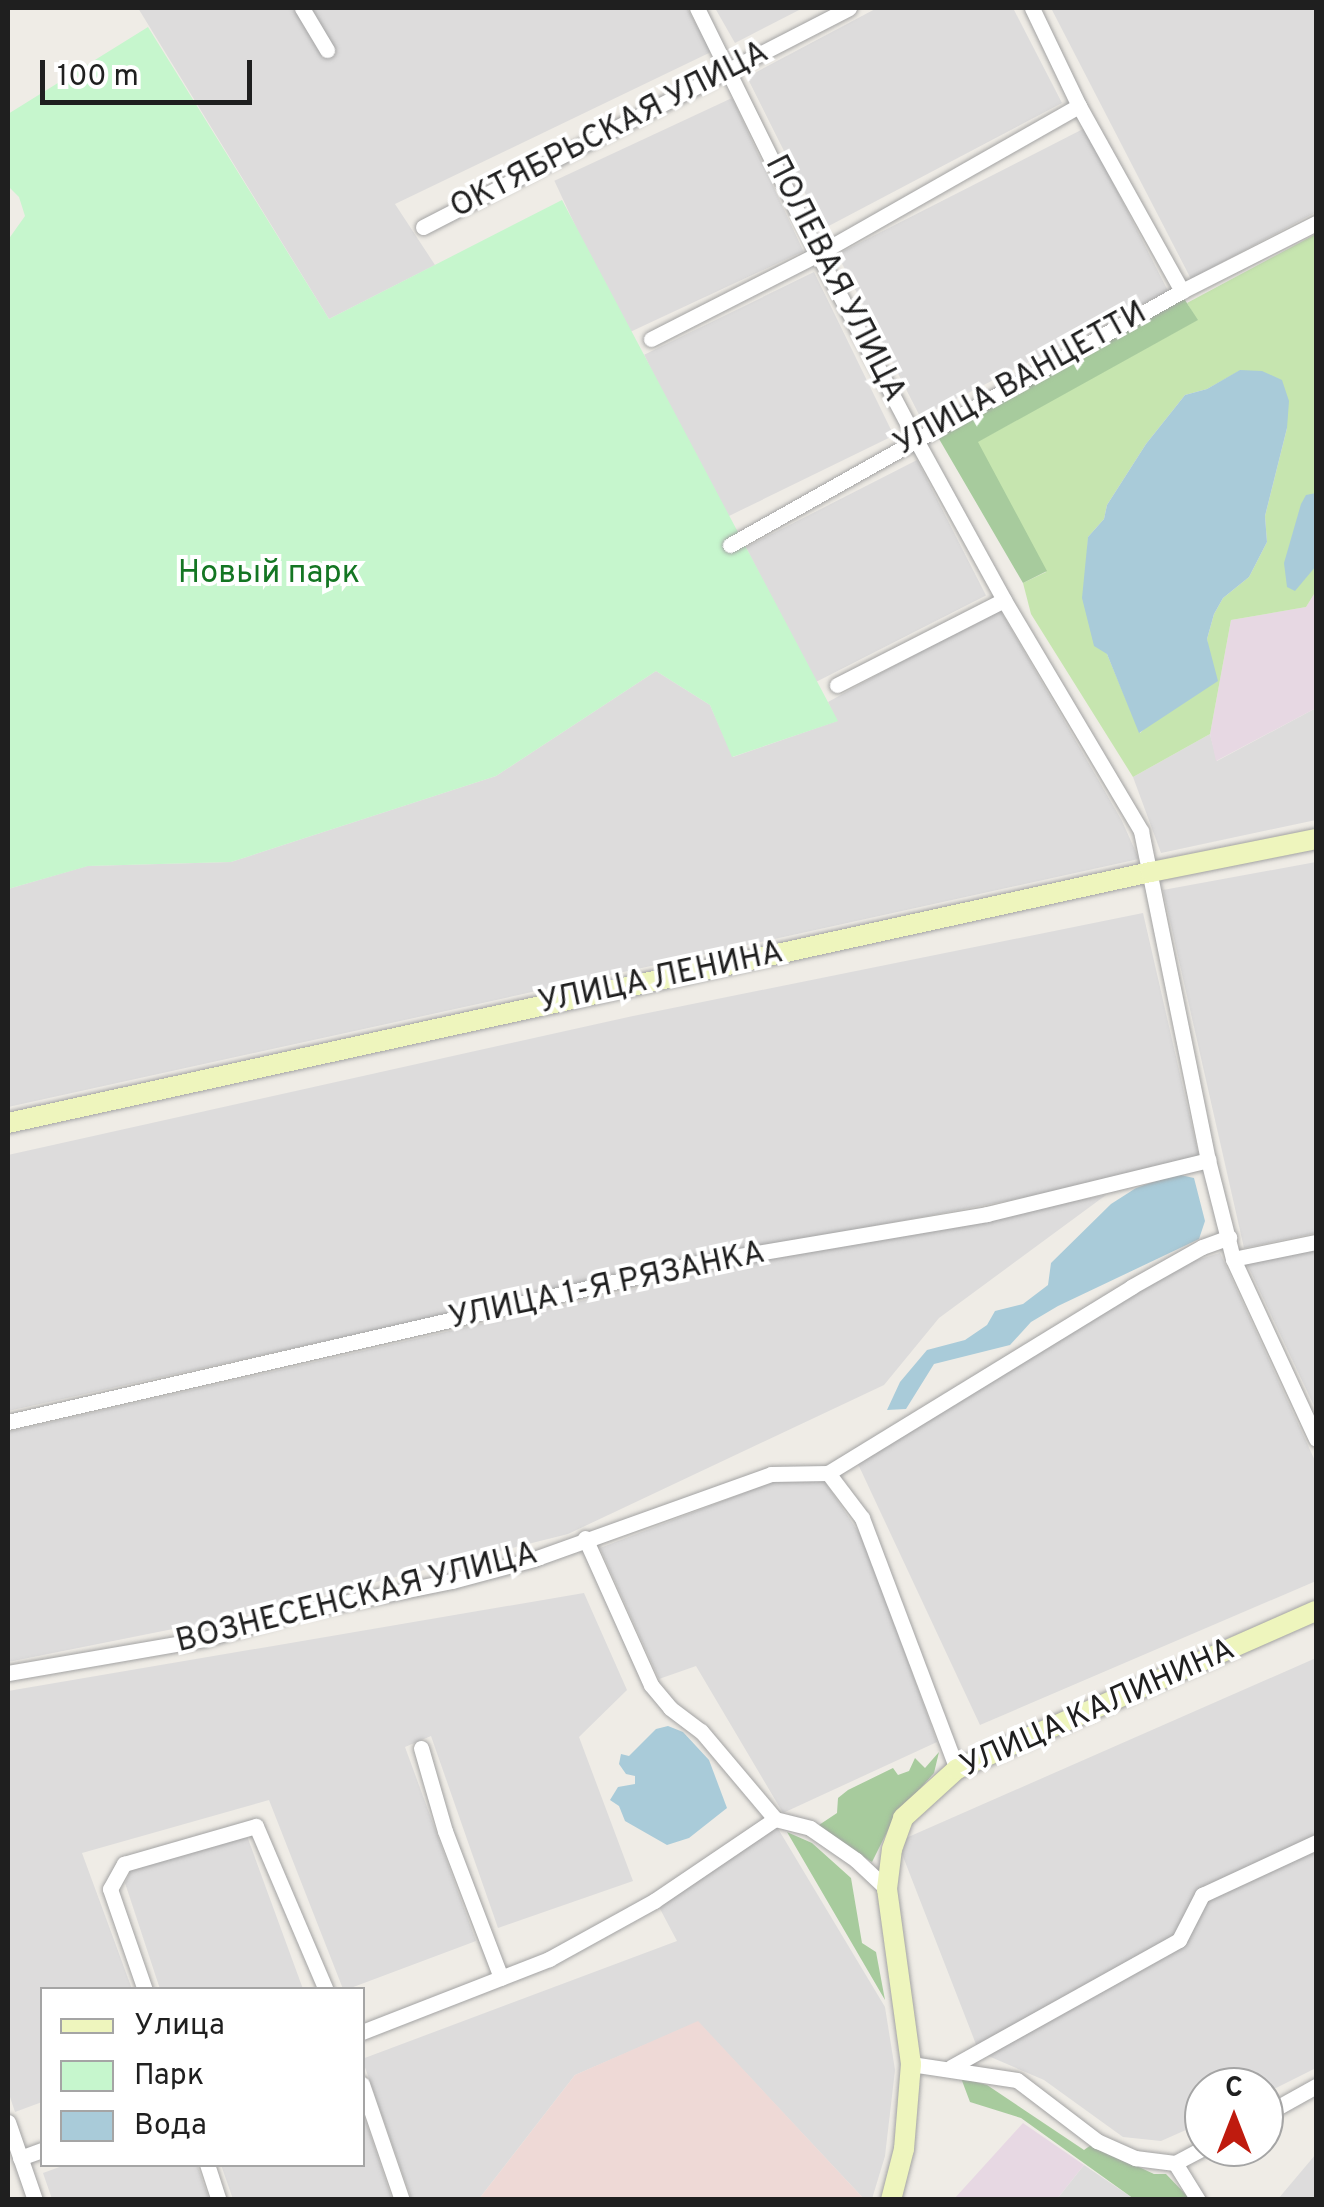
<!DOCTYPE html>
<meta charset="utf-8">
<style>
body{margin:0}
#map{position:relative;width:1324px;height:2207px;overflow:hidden;background:#efece6;font-family:Overpass,sans-serif}
div>[style]{position:absolute}
.residential>*{inset:0;background:#dddcdc;transform-origin:0 0}
.commercial>*{inset:0;background:#eed9d6}
.industrial>*{inset:0;background:#e7d8e3}
.grass>*{inset:0;background:#c6e5af}
.forest>*{inset:0;background:#a7cb9d}
.park>*{inset:0;background:#c6f6cd}
.water>*{inset:0;background:#a9cbd9}
.roads{filter:drop-shadow(0 0 2px #a3a3a3) drop-shadow(0 0 2px #a3a3a3)}
.street>*{height:15px;margin:-7.5px;padding:0 7.5px;transform-origin:7.5px;border-radius:7.5px;background:#fff}
.secondary>*{height:20px;margin:-10px;padding:0 10px;transform-origin:10px;border-radius:10px;background:#eef5bd}
span{translate:-50% -50%;white-space:nowrap;text-align:center;line-height:1.15;-webkit-text-stroke:8px #fff;paint-order:stroke}
.street-label{font-size:32px;color:#1f1f1f}
.park-label{font-size:32px;color:#147623}
.frame{position:absolute;inset:0;border:10px solid #1f1f1f;pointer-events:none}
.legend{position:absolute;left:40px;top:1987px;width:325px;height:180px;box-sizing:border-box;background:#fff;border:2px solid #a5a5a5;margin:0;padding:12px 18px;list-style:none;font-size:30px;color:#1f1f1f}
.legend li{display:flex;align-items:center;gap:20px;height:50px}
.legend b{width:50px;border:2px solid #a5a5a5}
.north{position:absolute;left:1184px;top:2067px;width:100px;height:100px;box-sizing:border-box;background:#fff;border:2px solid #a5a5a5;border-radius:50%;rotate:0deg;font-size:28px;font-weight:700;line-height:40px;text-align:center;color:#1f1f1f}
.north::after{content:'';display:block;margin:auto;width:35px;height:45px;background:#bf1b0e;clip-path:polygon(50% 0,100% 100%,50% 72%,0 100%)}
.scale{position:absolute;left:40px;top:60px;width:212px;height:45px;box-sizing:border-box;border:5px solid #1f1f1f;border-top:0;padding-left:12px;font-size:30px;line-height:35px;white-space:nowrap;color:#1f1f1f;-webkit-text-stroke:8px #fff;paint-order:stroke}
</style>
<div id="map">
<div class="residential">
<i style="clip-path:polygon(138px 8px,294px 8px,323px 58px,336px 53px,311px 8px,687px 8px,711px 52px,395px 204px,435px 265px,329px 319px)"></i>
<i style="clip-path:polygon(715px 8px,803px 8px,735px 43px)"></i>
<i style="clip-path:polygon(877px 8px,1013px 8px,1062px 103px,823px 229px,747px 77px)"></i>
<i style="clip-path:polygon(1051px 8px,1316px 8px,1316px 212px,1191px 279px)"></i>
<i style="left:732px;top:98px;width:169px;height:196px;rotate:65deg"></i>
<i style="left:1085px;top:128px;width:183px;height:278px;rotate:63deg"></i>
<i style="left:814px;top:272px;width:182px;height:189px;rotate:64deg"></i>
<i style="left:917px;top:460px;width:152px;height:192px;rotate:63deg"></i>
<i style="clip-path:polygon(999px 608px,1122px 821px,1139px 859px,8px 1107px,8px 889px,87px 866px,231px 862px,496px 776px,656px 671px,710px 705px,733px 757px,837px 721px,828px 702px)"></i>
<i style="clip-path:polygon(1316px 708px,1316px 820px,1161px 853px,1133px 777px,1210px 734px,1217px 761px)"></i>
<i style="clip-path:polygon(1316px 862px,1316px 1233px,1244px 1248px,1163px 890px)"></i>
<i style="clip-path:polygon(1143px 913px,1199px 1157px,1090px 1185px,684px 1262px,8px 1411px,8px 1155px,633px 1016px)"></i>
<i style="clip-path:polygon(1106px 1195px,939px 1318px,884px 1385px,568px 1534px,248px 1614px,8px 1662px,8px 1432px,756px 1261px)"></i>
<i style="clip-path:polygon(1316px 1247px,1316px 1410px,1247px 1264px)"></i>
<i style="clip-path:polygon(1220px 1253px,1316px 1463px,1316px 1581px,980px 1725px,858px 1464px,1146px 1284px,1190px 1262px)"></i>
<i style="clip-path:polygon(803px 1476px,823px 1479px,865px 1542px,937px 1742px,783px 1813px,696px 1666px,659px 1679px,600px 1548px,770px 1483px)"></i>
<i style="clip-path:polygon(584px 1593px,627px 1690px,579px 1737px,633px 1881px,498px 1928px,431px 1736px,405px 1747px,476px 1941px,348px 1989px,343px 1989px,269px 1800px,82px 1853px,132px 1989px,42px 1990px,42px 2102px,15px 2112px,8px 2091px,8px 1691px)"></i>
<i style="clip-path:polygon(1316px 1658px,1316px 2068px,1264px 2094px,1264px 2087px,1204px 2087px,1204px 2122px,1161px 2141px,1123px 2137px,1044px 2080px,979px 2052px,902px 1854px,906px 1838px)"></i>
<i style="clip-path:polygon(777px 1827px,885px 2007px,895px 2070px,885px 2156px,872px 2199px,864px 2199px,698px 2022px,575px 2075px,479px 2199px,412px 2200px,362px 2059px,677px 1941px,659px 1907px)"></i>
<i style="clip-path:polygon(247px 1836px,303px 1989px,160px 1989px,125px 1883px,131px 1870px)"></i>
<i style="clip-path:polygon(363px 2113px,392px 2199px,233px 2199px,221px 2165px,362px 2164px)"></i>
<i style="clip-path:polygon(1316px 2154px,1316px 2199px,1278px 2199px)"></i>
<i style="clip-path:polygon(65px 2165px,197px 2165px,209px 2199px,52px 2199px,43px 2173px)"></i>
<i style="clip-path:polygon(1084px 2165px,1134px 2199px,1057px 2199px)"></i>
</div>
<div class="commercial">
<i style="clip-path:polygon(698px 2021px,864px 2199px,479px 2199px,575px 2075px)"></i>
</div>
<div class="industrial">
<i style="clip-path:polygon(1316px 591px,1316px 708px,1216px 761px,1210px 734px,1231px 620px,1306px 607px)"></i>
<i style="clip-path:polygon(1023px 2123px,1084px 2165px,1057px 2199px,954px 2199px)"></i>
</div>
<div class="grass">
<i style="clip-path:polygon(evenodd,1316px 234px,1316px 493px,1303px 577px,1316px 566px,1316px 591px,1306px 607px,1231px 620px,1210px 734px,1133px 777px,1031px 614px,1023px 583px,1046px 572px,977px 442px,1197px 320px,1187px 303px,1316px 234px,1241px 370px,1287px 428px,1265px 516px,1267px 542px,1249px 577px,1223px 598px,1214px 614px,1207px 639px,1210px 662px,1140px 733px,1107px 654px,1087px 567px,1088px 537px,1104px 519px,1107px 505px,1146px 444px,1185px 395px,1207px 389px,1241px 370px)"></i>
</div>
<div class="forest">
<i style="clip-path:polygon(1183px 297px,1198px 320px,978px 442px,1047px 571px,1023px 583px,935px 432px)"></i>
<i style="clip-path:polygon(939px 1752px,934px 1773px,894px 1818px,872px 1862px,816px 1827px,837px 1813px,838px 1798px,848px 1790px,893px 1768px,898px 1775px,909px 1771px,915px 1758px,925px 1768px)"></i>
<i style="clip-path:polygon(787px 1832px,812px 1843px,851px 1878px,862px 1943px,876px 1952px,885px 2000px)"></i>
<i style="clip-path:polygon(961px 2078px,987px 2085px,1084px 2150px,1091px 2145px,1154px 2174px,1166px 2174px,1190px 2199px,1134px 2199px,1021px 2118px,970px 2102px)"></i>
</div>
<div class="park">
<i style="clip-path:polygon(148px 27px,329px 319px,562px 200px,838px 721px,732px 757px,710px 705px,656px 671px,496px 776px,231px 862px,88px 866px,8px 889px,8px 240px,25px 216px,19px 197px,8px 186px,8px 114px)"></i>
</div>
<div class="water">
<i style="clip-path:polygon(1240px 370px,1262px 371px,1282px 380px,1289px 401px,1287px 428px,1265px 516px,1267px 542px,1249px 577px,1223px 598px,1214px 614px,1207px 639px,1218px 681px,1139px 733px,1107px 654px,1094px 646px,1082px 598px,1088px 537px,1104px 519px,1107px 505px,1146px 444px,1185px 395px,1207px 389px)"></i>
<i style="clip-path:polygon(1316px 493px,1316px 566px,1295px 591px,1287px 587px,1284px 563px,1301px 504px,1306px 495px)"></i>
<i style="clip-path:polygon(1176px 1174px,1194px 1178px,1205px 1221px,1199px 1239px,1058px 1306px,1031px 1322px,1010px 1345px,934px 1364px,906px 1409px,887px 1410px,900px 1382px,927px 1350px,965px 1340px,987px 1325px,995px 1311px,1023px 1304px,1048px 1285px,1051px 1263px,1111px 1204px,1136px 1188px)"></i>
<i style="clip-path:polygon(668px 1726px,683px 1732px,709px 1760px,727px 1808px,689px 1838px,667px 1845px,625px 1821px,619px 1806px,610px 1800px,618px 1787px,635px 1784px,635px 1776px,626px 1774px,619px 1764px,621px 1754px,629px 1756px,656px 1729px)"></i>
</div>
<div class="roads">
<div class="street">
<i style="left:302px;top:8px;width:49px;rotate:59.2deg"></i>
<i style="left:697px;top:8px;width:274px;rotate:63.8deg"></i>
<i style="left:818px;top:254px;width:208px;rotate:62.2deg"></i>
<i style="left:915px;top:438px;width:185px;rotate:61.2deg"></i>
<i style="left:1004px;top:600px;width:269px;rotate:59.3deg"></i>
<i style="left:1141px;top:831px;width:336px;rotate:78.5deg"></i>
<i style="left:1208px;top:1160px;width:102px;rotate:75.8deg"></i>
<i style="left:1233px;top:1259px;width:198px;rotate:65.2deg"></i>
<i style="left:1032px;top:8px;width:109px;rotate:64.4deg"></i>
<i style="left:1079px;top:106px;width:212px;rotate:60.9deg"></i>
<i style="left:423px;top:227px;width:479px;rotate:-27.2deg"></i>
<i style="left:651px;top:339px;width:187px;rotate:-27deg"></i>
<i style="left:818px;top:254px;width:300px;rotate:-29.6deg"></i>
<i style="left:730px;top:545px;width:518px;rotate:-29.33deg"></i>
<i style="left:1182px;top:291px;width:150px;rotate:-26.9deg"></i>
<i style="left:837px;top:685px;width:187px;rotate:-27deg"></i>
<i style="left:1233px;top:1259px;width:85px;rotate:-11.6deg"></i>
<i style="left:8px;top:1422px;width:702px;rotate:-13.01deg"></i>
<i style="left:692px;top:1264px;width:299px;rotate:-9.6deg"></i>
<i style="left:987px;top:1214px;width:228px;rotate:-13.7deg"></i>
<i style="left:828px;top:1473px;width:56px;rotate:52.9deg"></i>
<i style="left:862px;top:1518px;width:268px;rotate:69.3deg"></i>
<i style="left:585px;top:1538px;width:161px;rotate:65.8deg"></i>
<i style="left:651px;top:1685px;width:30px;rotate:50deg"></i>
<i style="left:670px;top:1708px;width:39px;rotate:37deg"></i>
<i style="left:701px;top:1731px;width:115px;rotate:49.9deg"></i>
<i style="left:8px;top:1673px;width:199px;rotate:-9.8deg"></i>
<i style="left:204px;top:1639px;width:104px;rotate:-15.6deg"></i>
<i style="left:304px;top:1611px;width:151px;rotate:-11.5deg"></i>
<i style="left:452px;top:1581px;width:85px;rotate:-15deg"></i>
<i style="left:534px;top:1559px;width:252px;rotate:-19.7deg"></i>
<i style="left:771px;top:1474px;width:57px;rotate:-1deg"></i>
<i style="left:828px;top:1473px;width:356px;rotate:-31.5deg"></i>
<i style="left:1131px;top:1287px;width:81px;rotate:-29.4deg"></i>
<i style="left:1202px;top:1247px;width:29px;rotate:-20deg"></i>
<i style="left:421px;top:1748px;width:86px;rotate:73.9deg"></i>
<i style="left:445px;top:1831px;width:157px;rotate:69.1deg"></i>
<i style="left:145px;top:1990px;width:107px;rotate:-109.1deg"></i>
<i style="left:110px;top:1889px;width:29px;rotate:-61deg"></i>
<i style="left:124px;top:1864px;width:137px;rotate:-16.1deg"></i>
<i style="left:256px;top:1826px;width:178px;rotate:66.9deg"></i>
<i style="left:362px;top:2032px;width:201px;rotate:-21.3deg"></i>
<i style="left:549px;top:1959px;width:120px;rotate:-28.9deg"></i>
<i style="left:654px;top:1901px;width:146px;rotate:-34.1deg"></i>
<i style="left:775px;top:1819px;width:36px;rotate:14deg"></i>
<i style="left:810px;top:1828px;width:56px;rotate:34.8deg"></i>
<i style="left:856px;top:1860px;width:42px;rotate:43.1deg"></i>
<i style="left:911px;top:2064px;width:107px;rotate:8.6deg"></i>
<i style="left:1017px;top:2080px;width:101px;rotate:37.3deg"></i>
<i style="left:1097px;top:2141px;width:42px;rotate:24.1deg"></i>
<i style="left:1135px;top:2158px;width:40px;rotate:7.1deg"></i>
<i style="left:1175px;top:2163px;width:34px;rotate:-28deg"></i>
<i style="left:951px;top:2067px;width:261px;rotate:-29.1deg"></i>
<i style="left:1179px;top:1940px;width:51px;rotate:-62.9deg"></i>
<i style="left:1202px;top:1895px;width:126px;rotate:-24.9deg"></i>
<i style="left:362px;top:2084px;width:123px;rotate:71deg"></i>
<i style="left:1264px;top:2115px;width:60px;rotate:-29.1deg"></i>
<i style="left:8px;top:2122px;width:83px;rotate:70.9deg"></i>
<i style="left:20px;top:2158px;width:23px;rotate:-20deg"></i>
<i style="left:1175px;top:2163px;width:44px;rotate:58.1deg"></i>
<i style="left:207px;top:2164px;width:38px;rotate:72deg"></i>
</div>
<div class="secondary">
<i style="left:8px;top:1123px;width:1170px;rotate:-12.39deg"></i>
<i style="left:1151px;top:872px;width:168px;rotate:-11.3deg"></i>
<i style="left:891px;top:2200px;width:53px;rotate:-75.7deg"></i>
<i style="left:904px;top:2149px;width:85px;rotate:-85.3deg"></i>
<i style="left:911px;top:2064px;width:177px;rotate:-97.8deg"></i>
<i style="left:887px;top:1889px;width:40px;rotate:-82.9deg"></i>
<i style="left:892px;top:1849px;width:33px;rotate:-70deg"></i>
<i style="left:903px;top:1818px;width:73px;rotate:-42.2deg"></i>
<i style="left:957px;top:1769px;width:392px;rotate:-23.8deg"></i>
</div>
</div>
<div class="street-label">
<span style="left:610px;top:131px;rotate:-27deg">ОКТЯБРЬСКАЯ УЛИЦА</span>
<span style="left:834px;top:279px;rotate:63deg">ПОЛЕВАЯ УЛИЦА</span>
<span style="left:1021px;top:380px;rotate:-29deg">УЛИЦА ВАНЦЕТТИ</span>
<span style="left:661px;top:979px;rotate:-12deg">УЛИЦА ЛЕНИНА</span>
<span style="left:607px;top:1287px;rotate:-12deg">УЛИЦА 1-Я РЯЗАНКА</span>
<span style="left:357px;top:1599px;rotate:-14deg">ВОЗНЕСЕНСКАЯ УЛИЦА</span>
<span style="left:1098px;top:1709px;rotate:-24deg">УЛИЦА КАЛИНИНА</span>
</div>
<div class="park-label">
<span style="left:269px;top:574px">Новый парк</span>
</div>
<div class="frame"></div>
<ul class="legend">
<li><b style="height:12px;background:#eef5bd"></b>Улица</li>
<li><b style="height:28px;background:#c6f6cd"></b>Парк</li>
<li><b style="height:28px;background:#a9cbd9"></b>Вода</li>
</ul>
<div class="north">С</div>
<div class="scale">100 m</div>
</div>
